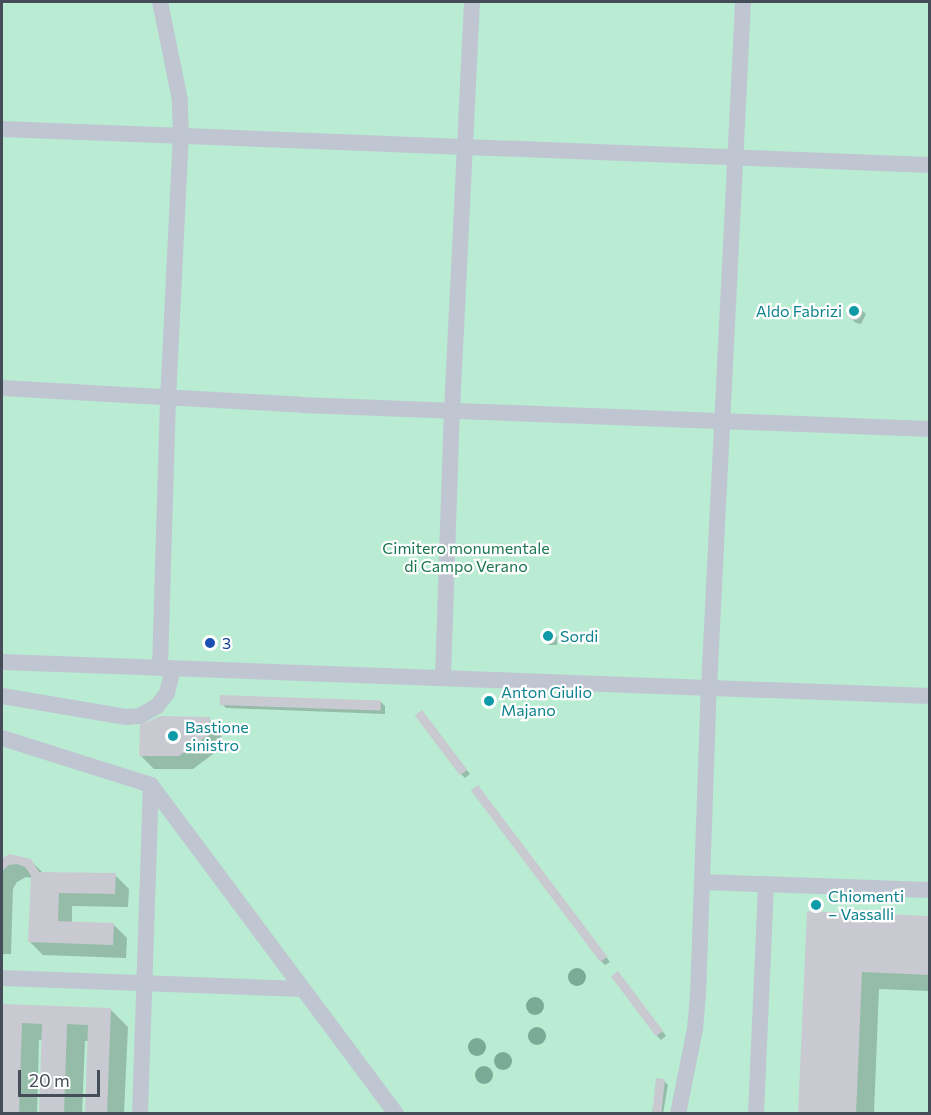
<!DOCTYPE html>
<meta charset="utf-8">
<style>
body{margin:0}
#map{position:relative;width:931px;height:1115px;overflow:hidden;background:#eeeceb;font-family:Commissioner,sans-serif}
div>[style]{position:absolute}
.green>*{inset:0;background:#baecd3;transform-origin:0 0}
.shadow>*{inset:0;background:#0003}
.building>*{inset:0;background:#c9cad1;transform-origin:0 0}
.round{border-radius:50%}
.lane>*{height:16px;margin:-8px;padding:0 8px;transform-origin:8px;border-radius:8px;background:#bfc6d1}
.trees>*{width:18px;height:18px;margin:-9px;border-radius:50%;background:#79ab96}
.dots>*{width:16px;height:16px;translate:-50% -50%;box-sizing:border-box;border:3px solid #fff;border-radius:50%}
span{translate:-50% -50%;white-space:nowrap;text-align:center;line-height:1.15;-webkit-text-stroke:4.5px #fff;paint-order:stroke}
.culture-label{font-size:16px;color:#0d838f}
.right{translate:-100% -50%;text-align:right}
.left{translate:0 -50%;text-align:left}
.park-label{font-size:16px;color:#197651}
.transit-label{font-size:16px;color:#164399}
.frame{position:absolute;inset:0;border:3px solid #454d58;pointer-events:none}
.scale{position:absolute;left:18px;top:1070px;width:82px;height:27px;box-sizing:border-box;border:3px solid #454d58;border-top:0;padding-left:8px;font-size:18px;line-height:21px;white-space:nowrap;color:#454d58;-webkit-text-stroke:4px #fff;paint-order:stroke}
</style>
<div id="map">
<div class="green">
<i style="left:2px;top:2px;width:927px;height:1112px"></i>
</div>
<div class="shadow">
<i style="clip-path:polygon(857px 306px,866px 314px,861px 324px,856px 323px,846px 314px,848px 308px)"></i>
<i style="clip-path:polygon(553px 633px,557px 637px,557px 645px,549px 645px,545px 641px)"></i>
<i style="clip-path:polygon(381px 702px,385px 706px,385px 714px,226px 708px,222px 704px)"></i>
<i style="clip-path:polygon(426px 716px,470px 774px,465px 778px,461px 774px)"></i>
<i style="clip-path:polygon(209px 719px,222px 732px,221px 748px,193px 769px,154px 769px,140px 755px)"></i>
<i style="clip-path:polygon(473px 790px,481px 791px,610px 962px,605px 965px,601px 961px)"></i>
<i style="clip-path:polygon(4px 858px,30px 860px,43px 873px,115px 875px,129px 889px,128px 907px,72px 906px,72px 923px,113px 924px,127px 938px,126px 958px,43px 955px,30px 942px,32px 878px,26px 877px,17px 882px,13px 889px,11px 954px,2px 954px,2px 861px)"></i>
<i style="clip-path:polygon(808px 912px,930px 918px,930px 991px,879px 989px,874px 1114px,800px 1114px)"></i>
<i style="clip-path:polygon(613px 976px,622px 977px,666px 1036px,661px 1040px,657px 1036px)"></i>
<i style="clip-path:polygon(2px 1005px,110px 1009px,128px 1027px,124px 1114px,86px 1114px,89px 1041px,85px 1041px,82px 1114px,41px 1114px,43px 1040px,39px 1040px,37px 1114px,2px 1114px)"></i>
<i style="clip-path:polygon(664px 1081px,668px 1085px,663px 1114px,651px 1114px)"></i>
</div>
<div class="building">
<i class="round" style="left:846px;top:304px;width:16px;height:16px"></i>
<i style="clip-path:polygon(544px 631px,554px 631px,553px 641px,543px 641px)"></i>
<i style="left:220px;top:695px;width:161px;height:10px;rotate:2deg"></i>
<i style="left:422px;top:710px;width:75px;height:9px;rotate:53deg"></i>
<i style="clip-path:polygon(161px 716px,210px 717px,208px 735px,179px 756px,139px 756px,140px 725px)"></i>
<i style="left:478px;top:785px;width:215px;height:9px;rotate:53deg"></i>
<i style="clip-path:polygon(10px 854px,31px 859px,39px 872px,116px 873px,115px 894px,59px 893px,58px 921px,114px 923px,113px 945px,28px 942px,31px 875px,25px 867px,17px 864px,9px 865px,2px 871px,2px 858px)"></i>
<i style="clip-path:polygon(807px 911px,930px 916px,930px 975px,862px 972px,856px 1114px,798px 1114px)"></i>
<i style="left:618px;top:971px;width:75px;height:9px;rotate:53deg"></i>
<i style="clip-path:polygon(2px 1004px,111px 1008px,107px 1114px,85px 1114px,88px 1025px,67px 1024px,64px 1114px,39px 1114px,42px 1024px,22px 1023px,19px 1114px,2px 1114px)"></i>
<i style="left:656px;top:1078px;width:9px;height:37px;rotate:6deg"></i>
</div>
<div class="lane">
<i style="left:2px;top:129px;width:929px;rotate:2.22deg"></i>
<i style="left:2px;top:388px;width:300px;rotate:3.2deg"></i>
<i style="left:302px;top:405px;width:628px;rotate:2.19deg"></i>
<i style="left:2px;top:662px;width:929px;rotate:2.1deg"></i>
<i style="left:160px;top:668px;width:269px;rotate:-88.3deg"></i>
<i style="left:168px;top:399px;width:264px;rotate:-87.2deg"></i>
<i style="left:181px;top:135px;width:35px;rotate:-92deg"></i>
<i style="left:180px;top:100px;width:100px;rotate:-101.5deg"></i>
<i style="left:443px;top:678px;width:267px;rotate:-88.1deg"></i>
<i style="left:452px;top:411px;width:409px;rotate:-87.2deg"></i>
<i style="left:2px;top:696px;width:126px;rotate:9.6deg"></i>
<i style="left:126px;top:717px;width:14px;rotate:-4deg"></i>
<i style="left:140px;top:716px;width:20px;rotate:-30deg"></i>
<i style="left:157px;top:706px;width:16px;rotate:-52deg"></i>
<i style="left:167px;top:693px;width:25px;rotate:-76deg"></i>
<i style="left:2px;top:738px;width:156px;rotate:17.5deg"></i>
<i style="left:151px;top:785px;width:410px;rotate:53.3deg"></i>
<i style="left:702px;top:882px;width:228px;rotate:2deg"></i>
<i style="left:2px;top:978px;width:300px;rotate:2.1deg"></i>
<i style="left:140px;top:1114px;width:329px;rotate:-88.1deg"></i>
<i style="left:678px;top:1114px;width:87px;rotate:-78.7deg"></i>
<i style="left:695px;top:1029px;width:33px;rotate:-85deg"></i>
<i style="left:698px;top:996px;width:308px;rotate:-88deg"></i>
<i style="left:709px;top:688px;width:687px;rotate:-87.16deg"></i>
<i style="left:756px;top:1114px;width:229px;rotate:-87.5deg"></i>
</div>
<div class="trees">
<i style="left:577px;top:977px"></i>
<i style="left:535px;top:1006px"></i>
<i style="left:537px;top:1036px"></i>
<i style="left:477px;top:1047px"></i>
<i style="left:503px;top:1061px"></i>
<i style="left:484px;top:1075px"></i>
</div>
<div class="dots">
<i style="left:854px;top:311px;background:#0f9aa8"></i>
<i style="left:548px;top:636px;background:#0f9aa8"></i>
<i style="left:210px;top:643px;background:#1a4fb4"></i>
<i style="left:489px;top:701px;background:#0f9aa8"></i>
<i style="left:173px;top:736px;background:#0f9aa8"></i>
<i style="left:816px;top:905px;background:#0f9aa8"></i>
</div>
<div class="culture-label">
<span class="right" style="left:842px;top:311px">Aldo Fabrizi</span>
<span class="left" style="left:560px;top:636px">Sordi</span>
<span class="left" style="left:501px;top:701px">Anton Giulio<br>Majano</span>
<span class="left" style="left:185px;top:736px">Bastione<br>sinistro</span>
<span class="left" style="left:828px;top:905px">Chiomenti<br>– Vassalli</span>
</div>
<div class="park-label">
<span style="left:466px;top:557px">Cimitero monumentale<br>di Campo Verano</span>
</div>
<div class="transit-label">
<span class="left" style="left:222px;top:643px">3</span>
</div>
<div class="frame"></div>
<div class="scale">20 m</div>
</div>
